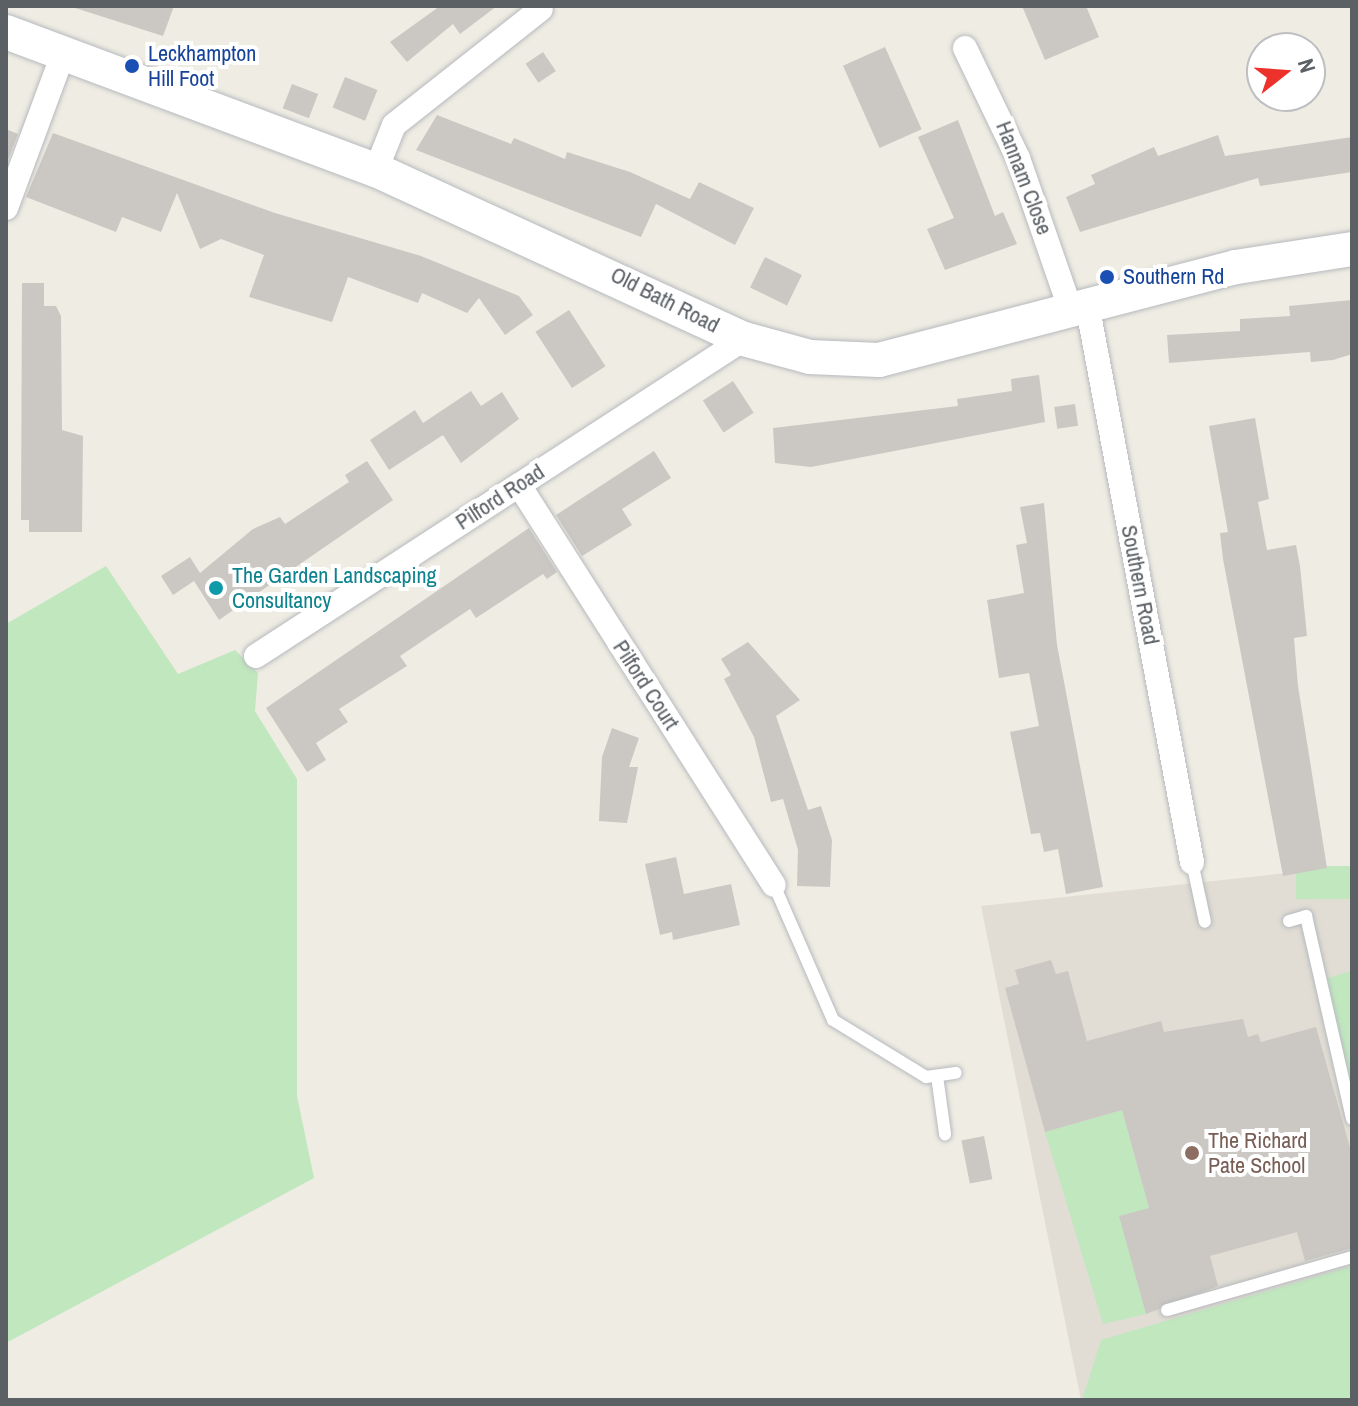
<!DOCTYPE html>
<style>
body{margin:0}
#map{position:relative;width:1358px;height:1406px;overflow:hidden;background:#efece3;font-family:"Archivo Narrow",sans-serif}
div>[style]{position:absolute}
.education>*{inset:0;background:#e1ddd4}
.green>*{inset:0;background:#c1e7bf;transform-origin:0 0}
.building>*{inset:0;background:#cbc8c3;transform-origin:0 0}
.roads{filter:drop-shadow(0 0 2px #b6babe) drop-shadow(0 0 2px #b6babe)}
.lane>*{height:12px;margin:-6px;padding:0 6px;transform-origin:6px;border-radius:6px;background:#fff}
.street>*{height:24px;margin:-12px;padding:0 12px;transform-origin:12px;border-radius:12px;background:#fff}
.secondary>*{height:34px;margin:-17px;padding:0 17px;transform-origin:17px;border-radius:17px;background:#fff}
.dots>*{width:22px;height:22px;translate:-50% -50%;box-sizing:border-box;border:4px solid #fff;border-radius:50%}
span{translate:-50% -50%;white-space:nowrap;text-align:center;line-height:1.15;-webkit-text-stroke:8px #fff;paint-order:stroke}
.transit-label{font-size:22px;color:#164399}
.left{translate:0 -50%;text-align:left}
.street-label{font-size:22px;color:#5b6065}
.culture-label{font-size:22px;color:#0d838f}
.education-label{font-size:22px;color:#785e54}
.frame{position:absolute;inset:0;border:8px solid #5b6065;pointer-events:none}
.north{position:absolute;left:1246px;top:32px;width:80px;height:80px;box-sizing:border-box;background:#fff;border:2px solid #bdbfc1;border-radius:50%;rotate:73deg;font-size:22px;font-weight:700;line-height:32px;text-align:center;color:#5b6065}
.north::after{content:'';display:block;margin:auto;width:28px;height:36px;background:#ed312b;clip-path:polygon(50% 0,100% 100%,50% 72%,0 100%)}
</style>
<div id="map">
<div class="education">
<i style="clip-path:polygon(1352px 866px,1352px 1400px,1081px 1400px,981px 906px)"></i>
</div>
<div class="green">
<i style="clip-path:polygon(106px 566px,178px 674px,235px 650px,258px 673px,255px 711px,297px 779px,297px 1096px,314px 1178px,6px 1343px,6px 624px)"></i>
<i style="left:1352px;top:866px;width:33px;height:56px;rotate:90deg"></i>
<i style="clip-path:polygon(1352px 971px,1352px 1091px,1327px 978px)"></i>
<i style="clip-path:polygon(1122px 1110px,1149px 1208px,1146px 1314px,1103px 1324px,1045px 1132px)"></i>
<i style="clip-path:polygon(1352px 1266px,1352px 1400px,1082px 1400px,1101px 1340px)"></i>
</div>
<div class="building">
<i style="clip-path:polygon(69px 6px,174px 6px,163px 36px)"></i>
<i style="clip-path:polygon(440px 6px,497px 6px,460px 34px,453px 24px,407px 62px,390px 42px)"></i>
<i style="clip-path:polygon(1022px 6px,1086px 6px,1099px 37px,1045px 60px)"></i>
<i style="left:885px;top:47px;width:90px;height:46px;rotate:66deg"></i>
<i style="left:543px;top:52px;width:23px;height:21px;rotate:56deg"></i>
<i style="left:345px;top:77px;width:35px;height:33px;rotate:22deg"></i>
<i style="left:292px;top:84px;width:28px;height:26px;rotate:21deg"></i>
<i style="clip-path:polygon(437px 115px,511px 144px,514px 138px,565px 159px,567px 152px,630px 172px,690px 199px,699px 182px,754px 208px,735px 245px,656px 204px,641px 237px,416px 150px)"></i>
<i style="clip-path:polygon(958px 120px,995px 216px,1003px 212px,1017px 244px,945px 270px,927px 229px,954px 218px,918px 137px)"></i>
<i style="clip-path:polygon(6px 129px,18px 134px,6px 165px)"></i>
<i style="clip-path:polygon(53px 133px,275px 213px,421px 256px,519px 296px,533px 315px,505px 335px,479px 298px,467px 313px,422px 293px,418px 303px,348px 277px,332px 322px,249px 297px,264px 255px,221px 239px,200px 249px,177px 193px,161px 232px,122px 217px,116px 232px,26px 197px)"></i>
<i style="clip-path:polygon(1218px 135px,1225px 156px,1352px 137px,1352px 172px,1260px 186px,1258px 178px,1080px 232px,1066px 197px,1095px 184px,1091px 175px,1154px 147px,1158px 156px)"></i>
<i style="left:765px;top:257px;width:41px;height:34px;rotate:26deg"></i>
<i style="clip-path:polygon(22px 283px,44px 283px,44px 306px,56px 306px,61px 316px,62px 430px,83px 436px,82px 532px,29px 532px,29px 520px,21px 520px)"></i>
<i style="clip-path:polygon(1352px 300px,1352px 354px,1333px 360px,1311px 362px,1310px 352px,1169px 363px,1167px 335px,1240px 331px,1240px 319px,1290px 316px,1289px 306px)"></i>
<i style="left:569px;top:310px;width:67px;height:40px;rotate:57deg"></i>
<i style="clip-path:polygon(1039px 375px,1045px 422px,811px 467px,775px 463px,773px 428px,958px 406px,957px 399px,1012px 391px,1011px 379px)"></i>
<i style="left:733px;top:381px;width:38px;height:36px;rotate:57deg"></i>
<i style="clip-path:polygon(471px 391px,481px 406px,502px 392px,519px 419px,461px 463px,443px 435px,389px 470px,370px 440px,415px 410px,423px 423px)"></i>
<i style="left:1075px;top:404px;width:22px;height:21px;rotate:82deg"></i>
<i style="clip-path:polygon(1255px 418px,1269px 499px,1258px 502px,1267px 550px,1296px 545px,1300px 566px,1307px 636px,1294px 638px,1298px 686px,1327px 868px,1283px 876px,1223px 559px,1220px 533px,1228px 532px,1209px 426px)"></i>
<i style="clip-path:polygon(654px 451px,671px 478px,622px 509px,632px 525px,582px 556px,556px 515px)"></i>
<i style="clip-path:polygon(367px 461px,393px 500px,219px 620px,194px 581px,173px 595px,161px 576px,190px 557px,200px 573px,253px 529px,280px 517px,285px 524px,349px 482px,345px 475px)"></i>
<i style="clip-path:polygon(1044px 503px,1057px 645px,1103px 887px,1066px 894px,1058px 849px,1044px 852px,1040px 833px,1031px 834px,1010px 732px,1039px 726px,1029px 673px,999px 678px,987px 600px,1024px 593px,1016px 545px,1027px 543px,1020px 507px)"></i>
<i style="clip-path:polygon(529px 528px,557px 572px,547px 579px,543px 574px,476px 618px,470px 609px,400px 656px,407px 666px,339px 709px,348px 722px,316px 743px,326px 760px,307px 772px,266px 708px)"></i>
<i style="clip-path:polygon(748px 642px,800px 700px,776px 716px,808px 810px,821px 806px,832px 840px,830px 887px,797px 886px,798px 850px,783px 799px,771px 802px,754px 737px,724px 679px,731px 675px,721px 659px)"></i>
<i style="clip-path:polygon(612px 728px,639px 738px,629px 767px,638px 767px,627px 823px,599px 821px,602px 757px)"></i>
<i style="clip-path:polygon(676px 857px,684px 894px,731px 884px,740px 925px,673px 940px,672px 932px,660px 935px,645px 864px)"></i>
<i style="clip-path:polygon(1051px 960px,1056px 974px,1068px 971px,1087px 1041px,1161px 1021px,1164px 1032px,1243px 1019px,1248px 1037px,1258px 1034px,1261px 1042px,1316px 1027px,1352px 1155px,1352px 1248px,1305px 1261px,1297px 1232px,1210px 1256px,1218px 1286px,1146px 1314px,1119px 1216px,1149px 1208px,1122px 1110px,1045px 1132px,1005px 988px,1019px 984px,1015px 970px)"></i>
<i style="left:984px;top:1136px;width:44px;height:23px;rotate:79deg"></i>
</div>
<div class="roads">
<div class="lane">
<i style="left:1192px;top:862px;width:61px;rotate:77.8deg"></i>
<i style="left:774px;top:885px;width:147px;rotate:66.4deg"></i>
<i style="left:833px;top:1020px;width:109px;rotate:31.5deg"></i>
<i style="left:926px;top:1077px;width:30px;rotate:-8deg"></i>
<i style="left:1289px;top:921px;width:18px;rotate:-16deg"></i>
<i style="left:1306px;top:916px;width:208px;rotate:77.2deg"></i>
<i style="left:937px;top:1076px;width:59px;rotate:82.1deg"></i>
<i style="left:1167px;top:1310px;width:192px;rotate:-16deg"></i>
</div>
<div class="street">
<i style="left:965px;top:48px;width:122px;rotate:64.3deg"></i>
<i style="left:1018px;top:158px;width:165px;rotate:70.9deg"></i>
<i style="left:376px;top:170px;width:48px;rotate:-68.2deg"></i>
<i style="left:394px;top:125px;width:187px;rotate:-38.3deg"></i>
<i style="left:6px;top:208px;width:164px;rotate:-69.7deg"></i>
<i style="left:1088px;top:309px;width:563px;rotate:79.35deg"></i>
<i style="left:519px;top:485px;width:474px;rotate:57.5deg"></i>
<i style="left:256px;top:656px;width:582px;rotate:-33.01deg"></i>
</div>
<div class="secondary">
<i style="left:6px;top:32px;width:395px;rotate:20.5deg"></i>
<i style="left:376px;top:170px;width:405px;rotate:24.7deg"></i>
<i style="left:744px;top:339px;width:68px;rotate:15.3deg"></i>
<i style="left:810px;top:357px;width:69px;rotate:2.5deg"></i>
<i style="left:879px;top:360px;width:369px;rotate:-14.6deg"></i>
<i style="left:1236px;top:267px;width:117px;rotate:-8.8deg"></i>
</div>
</div>
<div class="dots">
<i style="left:132px;top:66px;background:#1a4fb4"></i>
<i style="left:1107px;top:277px;background:#1a4fb4"></i>
<i style="left:216px;top:588px;background:#0f9aa8"></i>
<i style="left:1192px;top:1153px;background:#8d6e63"></i>
</div>
<div class="transit-label">
<span class="left" style="left:148px;top:66px">Leckhampton<br>Hill Foot</span>
<span class="left" style="left:1123px;top:277px">Southern Rd</span>
</div>
<div class="street-label">
<span style="left:1024px;top:178px;rotate:69deg">Hannam Close</span>
<span style="left:665px;top:300px;rotate:27deg">Old Bath Road</span>
<span style="left:500px;top:497px;rotate:-33deg">Pilford Road</span>
<span style="left:1140px;top:585px;rotate:79deg">Southern Road</span>
<span style="left:646px;top:685px;rotate:57deg">Pilford Court</span>
</div>
<div class="culture-label">
<span class="left" style="left:232px;top:588px">The Garden Landscaping<br>Consultancy</span>
</div>
<div class="education-label">
<span class="left" style="left:1208px;top:1153px">The Richard<br>Pate School</span>
</div>
<div class="frame"></div>
<div class="north">N</div>
</div>
